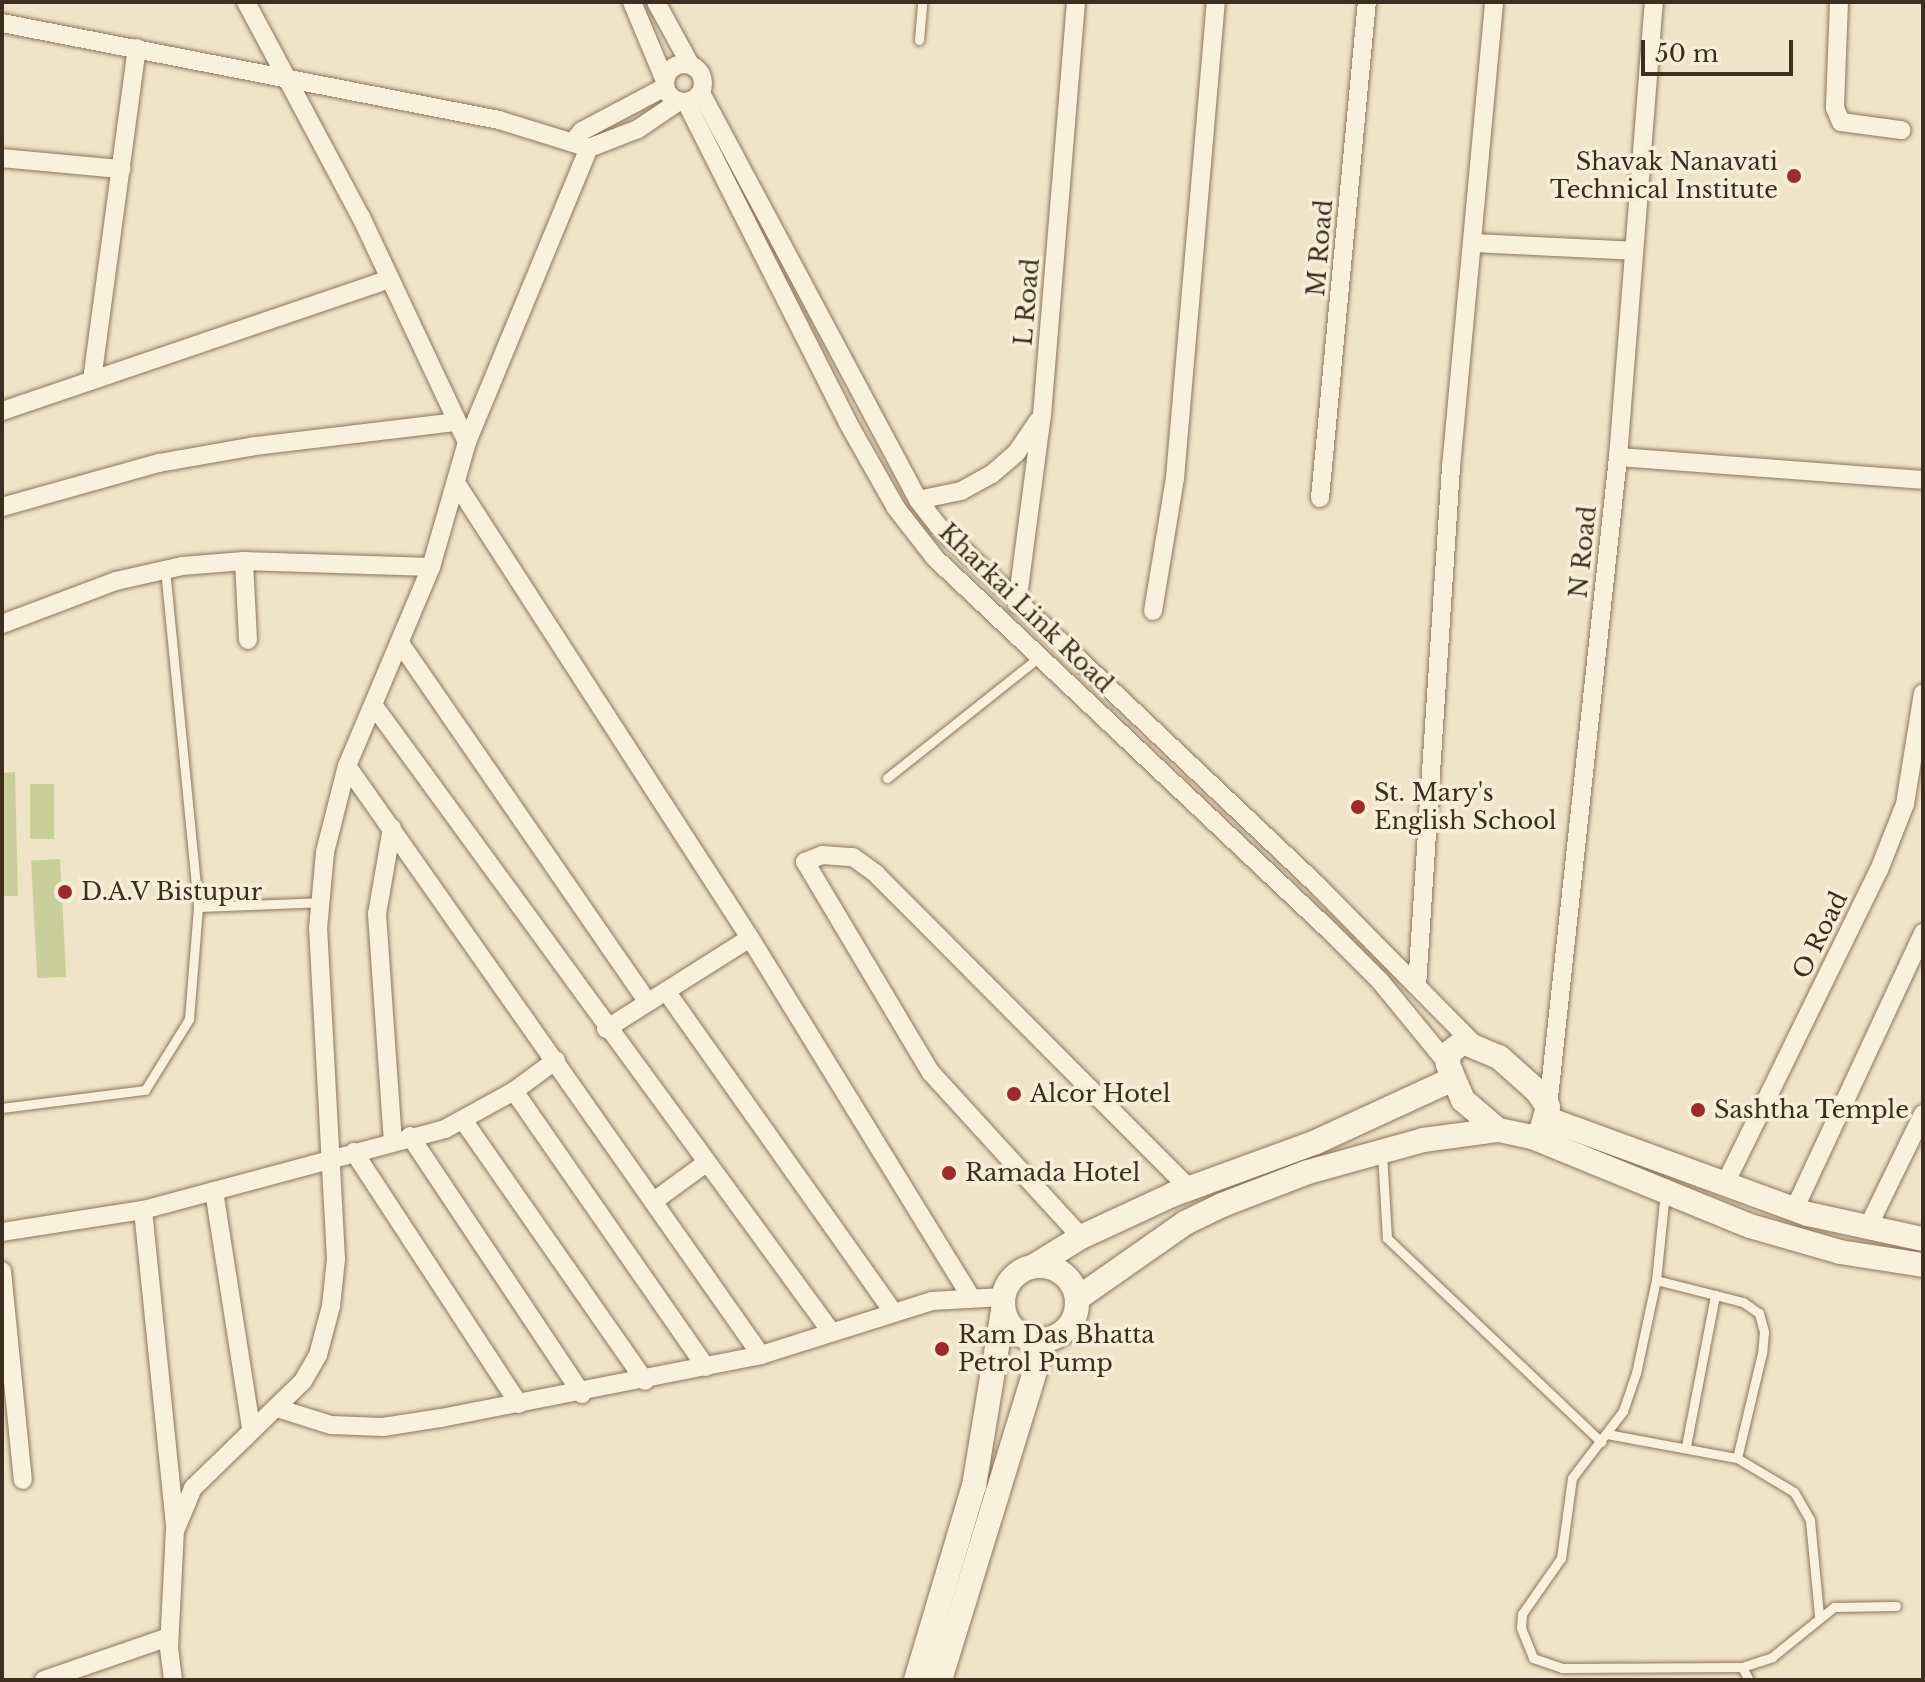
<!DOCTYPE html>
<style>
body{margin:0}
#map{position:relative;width:1925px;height:1682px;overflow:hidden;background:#f0e4c8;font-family:"Libre Baskerville",serif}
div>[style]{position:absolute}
.green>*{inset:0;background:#c9cf9b;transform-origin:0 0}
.roads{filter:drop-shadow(0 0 2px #8d765c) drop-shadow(0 0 2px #8d765c)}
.lane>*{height:9px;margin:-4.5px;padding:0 4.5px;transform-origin:4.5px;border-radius:4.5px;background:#faf1dc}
.street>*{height:18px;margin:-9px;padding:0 9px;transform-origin:9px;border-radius:9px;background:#faf1dc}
.street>.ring{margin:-9px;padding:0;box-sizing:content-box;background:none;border:18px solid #faf1dc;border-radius:50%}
.secondary>*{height:24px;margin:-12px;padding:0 12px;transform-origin:12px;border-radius:12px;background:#faf1dc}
.secondary>.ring{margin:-12px;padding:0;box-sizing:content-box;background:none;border:24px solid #faf1dc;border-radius:50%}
.dots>*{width:22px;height:22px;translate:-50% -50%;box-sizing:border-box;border:4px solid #f7eed8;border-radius:50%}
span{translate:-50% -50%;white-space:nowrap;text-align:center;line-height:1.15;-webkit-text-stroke:7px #f7eed8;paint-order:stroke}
.poi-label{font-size:24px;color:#3d2e20}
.right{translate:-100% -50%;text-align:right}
.left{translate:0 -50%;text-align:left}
.street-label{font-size:24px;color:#3d2e20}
.frame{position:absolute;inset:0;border:4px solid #3d2e20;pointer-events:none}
.scale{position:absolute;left:1641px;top:40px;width:152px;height:36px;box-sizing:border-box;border:4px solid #3d2e20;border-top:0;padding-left:10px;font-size:24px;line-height:28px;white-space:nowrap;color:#3d2e20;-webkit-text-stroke:6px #f7eed8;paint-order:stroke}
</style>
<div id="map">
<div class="green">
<i style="clip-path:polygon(15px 772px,18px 896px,2px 896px,2px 773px)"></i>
<i style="left:30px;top:784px;width:24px;height:55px"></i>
<i style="left:60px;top:859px;width:118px;height:29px;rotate:87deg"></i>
</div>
<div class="roads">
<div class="lane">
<i style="left:919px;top:40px;width:38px;rotate:-85deg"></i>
<i style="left:165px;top:569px;width:340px;rotate:84.4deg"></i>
<i style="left:198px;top:907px;width:123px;rotate:-2.3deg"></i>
<i style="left:887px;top:778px;width:194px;rotate:-38.5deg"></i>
<i style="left:2px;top:1108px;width:144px;rotate:-7.2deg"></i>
<i style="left:145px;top:1090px;width:84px;rotate:-58.2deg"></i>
<i style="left:189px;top:1019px;width:112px;rotate:-85.4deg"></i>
<i style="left:1382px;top:1152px;width:86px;rotate:86.7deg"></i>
<i style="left:1387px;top:1238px;width:296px;rotate:43.6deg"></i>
<i style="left:1665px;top:1192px;width:88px;rotate:95.8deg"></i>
<i style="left:1656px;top:1280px;width:95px;rotate:102.1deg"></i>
<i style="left:1636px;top:1373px;width:40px;rotate:108.9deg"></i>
<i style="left:1623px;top:1411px;width:84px;rotate:127.3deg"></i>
<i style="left:1572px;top:1478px;width:81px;rotate:97.8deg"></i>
<i style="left:1561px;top:1558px;width:68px;rotate:124.9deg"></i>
<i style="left:1522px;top:1614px;width:14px;rotate:94deg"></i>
<i style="left:1521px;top:1628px;width:32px;rotate:68deg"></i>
<i style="left:1533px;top:1658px;width:31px;rotate:19deg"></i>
<i style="left:1562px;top:1668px;width:180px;rotate:-0.3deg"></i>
<i style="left:1742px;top:1667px;width:32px;rotate:-18deg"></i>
<i style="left:1772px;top:1657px;width:80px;rotate:-38.9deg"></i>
<i style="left:1834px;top:1607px;width:62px;rotate:-0.9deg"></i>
<i style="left:1656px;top:1280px;width:90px;rotate:14.2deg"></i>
<i style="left:1743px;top:1302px;width:19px;rotate:35deg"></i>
<i style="left:1759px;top:1313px;width:20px;rotate:75deg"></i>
<i style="left:1764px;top:1332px;width:21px;rotate:95deg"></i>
<i style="left:1762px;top:1353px;width:108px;rotate:103.4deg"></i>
<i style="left:1607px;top:1434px;width:132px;rotate:10.5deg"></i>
<i style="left:1737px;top:1458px;width:66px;rotate:30.8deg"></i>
<i style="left:1794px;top:1492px;width:32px;rotate:60deg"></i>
<i style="left:1810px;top:1520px;width:96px;rotate:84.6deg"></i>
<i style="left:1686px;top:1446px;width:154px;rotate:-79.1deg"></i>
<i style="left:1742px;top:1667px;width:15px;rotate:62deg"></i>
</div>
<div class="street">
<i style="left:246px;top:2px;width:244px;rotate:61.9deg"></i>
<i style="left:361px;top:217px;width:249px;rotate:64.8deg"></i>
<i style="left:632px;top:2px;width:86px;rotate:67.3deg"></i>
<i style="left:656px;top:2px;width:71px;rotate:61.3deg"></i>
<i style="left:1839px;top:2px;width:106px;rotate:92.2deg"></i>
<i style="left:1835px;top:108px;width:15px;rotate:67deg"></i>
<i style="left:1841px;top:122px;width:61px;rotate:7.6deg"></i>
<i style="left:2px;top:23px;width:506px;rotate:11.04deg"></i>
<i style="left:499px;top:120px;width:94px;rotate:17.3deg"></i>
<i style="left:589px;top:148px;width:53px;rotate:-21.2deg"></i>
<i style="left:638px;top:129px;width:48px;rotate:-34deg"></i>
<i class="ring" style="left:665px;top:64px;width:20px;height:20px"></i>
<i style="left:701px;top:93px;width:461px;rotate:61.9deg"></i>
<i style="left:918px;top:500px;width:34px;rotate:52deg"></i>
<i style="left:939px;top:527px;width:521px;rotate:43.44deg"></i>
<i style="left:1317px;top:885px;width:222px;rotate:45.4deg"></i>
<i style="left:686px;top:102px;width:360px;rotate:63.2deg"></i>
<i style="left:848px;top:423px;width:98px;rotate:60.5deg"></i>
<i style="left:896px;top:508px;width:63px;rotate:52deg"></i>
<i style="left:935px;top:558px;width:543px;rotate:43.36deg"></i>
<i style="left:1330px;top:931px;width:71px;rotate:45deg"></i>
<i style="left:1380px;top:981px;width:107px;rotate:50.7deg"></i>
<i style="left:573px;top:142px;width:14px;rotate:-51deg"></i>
<i style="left:582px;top:131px;width:94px;rotate:-27.9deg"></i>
<i style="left:2px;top:158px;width:120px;rotate:5.3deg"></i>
<i style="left:1472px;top:243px;width:162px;rotate:2.8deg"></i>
<i style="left:92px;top:380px;width:335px;rotate:-82.3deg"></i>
<i style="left:2px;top:411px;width:410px;rotate:-18.8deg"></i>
<i style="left:1618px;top:457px;width:306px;rotate:4.3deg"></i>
<i style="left:456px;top:483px;width:542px;rotate:57.13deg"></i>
<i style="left:750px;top:938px;width:420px;rotate:58.4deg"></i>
<i style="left:1320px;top:498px;width:498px;rotate:-84.6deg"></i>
<i style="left:918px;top:500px;width:44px;rotate:-11.8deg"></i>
<i style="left:961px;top:491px;width:35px;rotate:-29deg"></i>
<i style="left:992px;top:474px;width:33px;rotate:-41deg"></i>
<i style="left:1017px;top:452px;width:37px;rotate:-56deg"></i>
<i style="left:2px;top:507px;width:163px;rotate:-15.7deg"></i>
<i style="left:159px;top:463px;width:97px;rotate:-10deg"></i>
<i style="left:255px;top:446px;width:203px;rotate:-6.8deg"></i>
<i style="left:244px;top:561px;width:79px;rotate:87.1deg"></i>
<i style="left:1017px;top:604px;width:191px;rotate:-82.5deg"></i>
<i style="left:1042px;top:415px;width:414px;rotate:-85.3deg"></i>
<i style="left:1153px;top:611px;width:135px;rotate:-80.6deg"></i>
<i style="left:1175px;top:478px;width:478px;rotate:-85.1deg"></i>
<i style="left:2px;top:624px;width:122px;rotate:-20.7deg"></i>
<i style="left:116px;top:581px;width:68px;rotate:-12.8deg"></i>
<i style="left:182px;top:566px;width:62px;rotate:-4.6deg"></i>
<i style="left:244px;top:561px;width:187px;rotate:1.8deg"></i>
<i style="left:400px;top:643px;width:436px;rotate:55.4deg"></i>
<i style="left:374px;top:706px;width:776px;rotate:53.85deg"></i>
<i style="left:347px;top:766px;width:720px;rotate:54.9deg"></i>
<i style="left:392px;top:828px;width:87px;rotate:99.9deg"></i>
<i style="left:377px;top:914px;width:228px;rotate:86deg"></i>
<i style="left:1417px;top:986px;width:520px;rotate:-86.25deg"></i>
<i style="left:1451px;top:467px;width:467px;rotate:-84.7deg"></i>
<i style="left:666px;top:991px;width:393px;rotate:54.7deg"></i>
<i style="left:606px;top:1029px;width:170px;rotate:-32.3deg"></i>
<i style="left:514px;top:1091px;width:336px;rotate:55.2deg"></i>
<i style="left:1548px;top:1107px;width:654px;rotate:-83.85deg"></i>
<i style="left:1618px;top:457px;width:456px;rotate:-85.5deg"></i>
<i style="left:463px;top:1120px;width:318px;rotate:55.1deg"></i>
<i style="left:410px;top:1136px;width:310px;rotate:56.3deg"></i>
<i style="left:354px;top:1152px;width:301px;rotate:56.8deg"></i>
<i style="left:1724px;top:1186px;width:352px;rotate:-63.9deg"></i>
<i style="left:1879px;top:870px;width:71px;rotate:-68.5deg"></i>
<i style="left:1905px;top:804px;width:112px;rotate:-80.8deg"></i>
<i style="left:214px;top:1191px;width:239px;rotate:81.1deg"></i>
<i style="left:654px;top:1201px;width:64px;rotate:-36.2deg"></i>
<i style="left:143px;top:1210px;width:318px;rotate:84.2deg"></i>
<i style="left:1794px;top:1210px;width:306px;rotate:-65deg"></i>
<i style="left:1867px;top:1229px;width:128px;rotate:-64deg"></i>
<i style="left:2px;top:1232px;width:143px;rotate:-8.9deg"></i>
<i style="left:143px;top:1210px;width:313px;rotate:-15deg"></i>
<i style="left:445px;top:1129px;width:79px;rotate:-28.8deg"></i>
<i style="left:514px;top:1091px;width:52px;rotate:-36.4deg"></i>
<i style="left:1081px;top:1237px;width:222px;rotate:-132.4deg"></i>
<i style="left:931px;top:1073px;width:246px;rotate:-120.8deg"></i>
<i style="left:805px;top:862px;width:18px;rotate:-22deg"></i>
<i style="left:822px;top:855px;width:31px;rotate:4deg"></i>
<i style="left:853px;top:857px;width:29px;rotate:36deg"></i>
<i style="left:876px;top:874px;width:443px;rotate:45.1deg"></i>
<i style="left:2px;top:1271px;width:210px;rotate:84.3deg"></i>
<i style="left:280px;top:1409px;width:53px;rotate:17.4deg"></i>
<i style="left:331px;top:1425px;width:52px;rotate:2.2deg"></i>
<i style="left:383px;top:1427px;width:59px;rotate:-8.8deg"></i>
<i style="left:441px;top:1418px;width:326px;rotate:-11.1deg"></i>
<i style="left:761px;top:1355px;width:179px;rotate:-17.5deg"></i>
<i style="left:932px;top:1301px;width:71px;rotate:-3.2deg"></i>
<i style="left:44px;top:1680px;width:132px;rotate:-19deg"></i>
<i style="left:173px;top:1680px;width:32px;rotate:-97deg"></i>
<i style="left:169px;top:1648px;width:117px;rotate:-87.1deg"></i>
<i style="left:175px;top:1531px;width:47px;rotate:-67.3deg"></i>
<i style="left:193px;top:1488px;width:153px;rotate:-44.2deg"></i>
<i style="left:303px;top:1381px;width:30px;rotate:-60deg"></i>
<i style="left:318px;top:1355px;width:51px;rotate:-75.1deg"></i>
<i style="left:331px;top:1306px;width:47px;rotate:-83.9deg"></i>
<i style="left:336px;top:1259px;width:330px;rotate:-93.1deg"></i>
<i style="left:318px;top:929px;width:77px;rotate:-84.8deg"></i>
<i style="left:325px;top:852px;width:89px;rotate:-75.7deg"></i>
<i style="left:347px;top:766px;width:216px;rotate:-67.1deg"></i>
<i style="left:431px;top:567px;width:130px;rotate:-73.9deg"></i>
<i style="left:467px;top:442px;width:318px;rotate:-67.5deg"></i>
</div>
<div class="secondary">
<i style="left:1463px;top:1042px;width:39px;rotate:23deg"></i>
<i style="left:1499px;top:1057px;width:51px;rotate:41.8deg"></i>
<i style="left:1537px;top:1091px;width:19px;rotate:55deg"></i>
<i style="left:1548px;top:1107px;width:26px;rotate:106deg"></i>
<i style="left:1541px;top:1132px;width:10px;rotate:151deg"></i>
<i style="left:1532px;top:1137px;width:35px;rotate:-168deg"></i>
<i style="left:1498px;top:1130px;width:46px;rotate:-139.4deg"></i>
<i style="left:1463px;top:1100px;width:39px;rotate:-113deg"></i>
<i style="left:1448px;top:1064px;width:11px;rotate:-85deg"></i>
<i style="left:1449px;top:1053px;width:18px;rotate:-38deg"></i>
<i style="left:1548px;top:1119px;width:277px;rotate:20.1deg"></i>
<i style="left:1808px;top:1214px;width:118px;rotate:12.3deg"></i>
<i style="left:1532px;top:1137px;width:235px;rotate:22.2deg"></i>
<i style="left:1750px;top:1226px;width:94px;rotate:16.1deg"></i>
<i style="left:1840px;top:1252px;width:84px;rotate:8.9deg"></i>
<i class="ring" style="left:1003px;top:1266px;width:50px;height:50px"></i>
<i style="left:1034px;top:1266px;width:55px;rotate:-31.7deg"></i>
<i style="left:1081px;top:1237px;width:102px;rotate:-24.8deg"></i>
<i style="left:1174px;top:1194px;width:151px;rotate:-20.1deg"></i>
<i style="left:1316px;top:1142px;width:149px;rotate:-24.7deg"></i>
<i style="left:1078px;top:1298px;width:131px;rotate:-35deg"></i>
<i style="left:1185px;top:1223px;width:41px;rotate:-25.9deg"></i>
<i style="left:1222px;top:1205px;width:92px;rotate:-21deg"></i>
<i style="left:1308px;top:1172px;width:119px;rotate:-15.5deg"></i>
<i style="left:1423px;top:1140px;width:76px;rotate:-7.6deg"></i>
<i style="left:916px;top:1680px;width:202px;rotate:-73.4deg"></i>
<i style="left:974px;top:1486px;width:178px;rotate:-80.6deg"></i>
<i style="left:940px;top:1680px;width:355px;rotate:-72.9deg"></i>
</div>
</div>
<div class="dots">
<i style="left:1794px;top:176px;background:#9e2a2b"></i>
<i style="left:1358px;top:807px;background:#9e2a2b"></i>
<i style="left:65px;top:892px;background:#9e2a2b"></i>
<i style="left:1014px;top:1094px;background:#9e2a2b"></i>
<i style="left:1698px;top:1110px;background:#9e2a2b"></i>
<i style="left:949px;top:1173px;background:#9e2a2b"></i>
<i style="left:942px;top:1349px;background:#9e2a2b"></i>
</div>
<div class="poi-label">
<span class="right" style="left:1778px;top:176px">Shavak Nanavati<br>Technical Institute</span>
<span class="left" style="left:1374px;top:807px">St. Mary's<br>English School</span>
<span class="left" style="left:81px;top:892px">D.A.V Bistupur</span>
<span class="left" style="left:1030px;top:1094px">Alcor Hotel</span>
<span class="left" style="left:1714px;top:1110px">Sashtha Temple</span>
<span class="left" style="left:965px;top:1173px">Ramada Hotel</span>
<span class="left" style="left:958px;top:1349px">Ram Das Bhatta<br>Petrol Pump</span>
</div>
<div class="street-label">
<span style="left:1320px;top:248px;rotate:-85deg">M Road</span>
<span style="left:1027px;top:302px;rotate:-85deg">L Road</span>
<span style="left:1583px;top:552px;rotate:-84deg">N Road</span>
<span style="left:1026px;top:608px;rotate:44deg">Kharkai Link Road</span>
<span style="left:1820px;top:935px;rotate:-64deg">O Road</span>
</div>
<div class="frame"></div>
<div class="scale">50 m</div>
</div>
